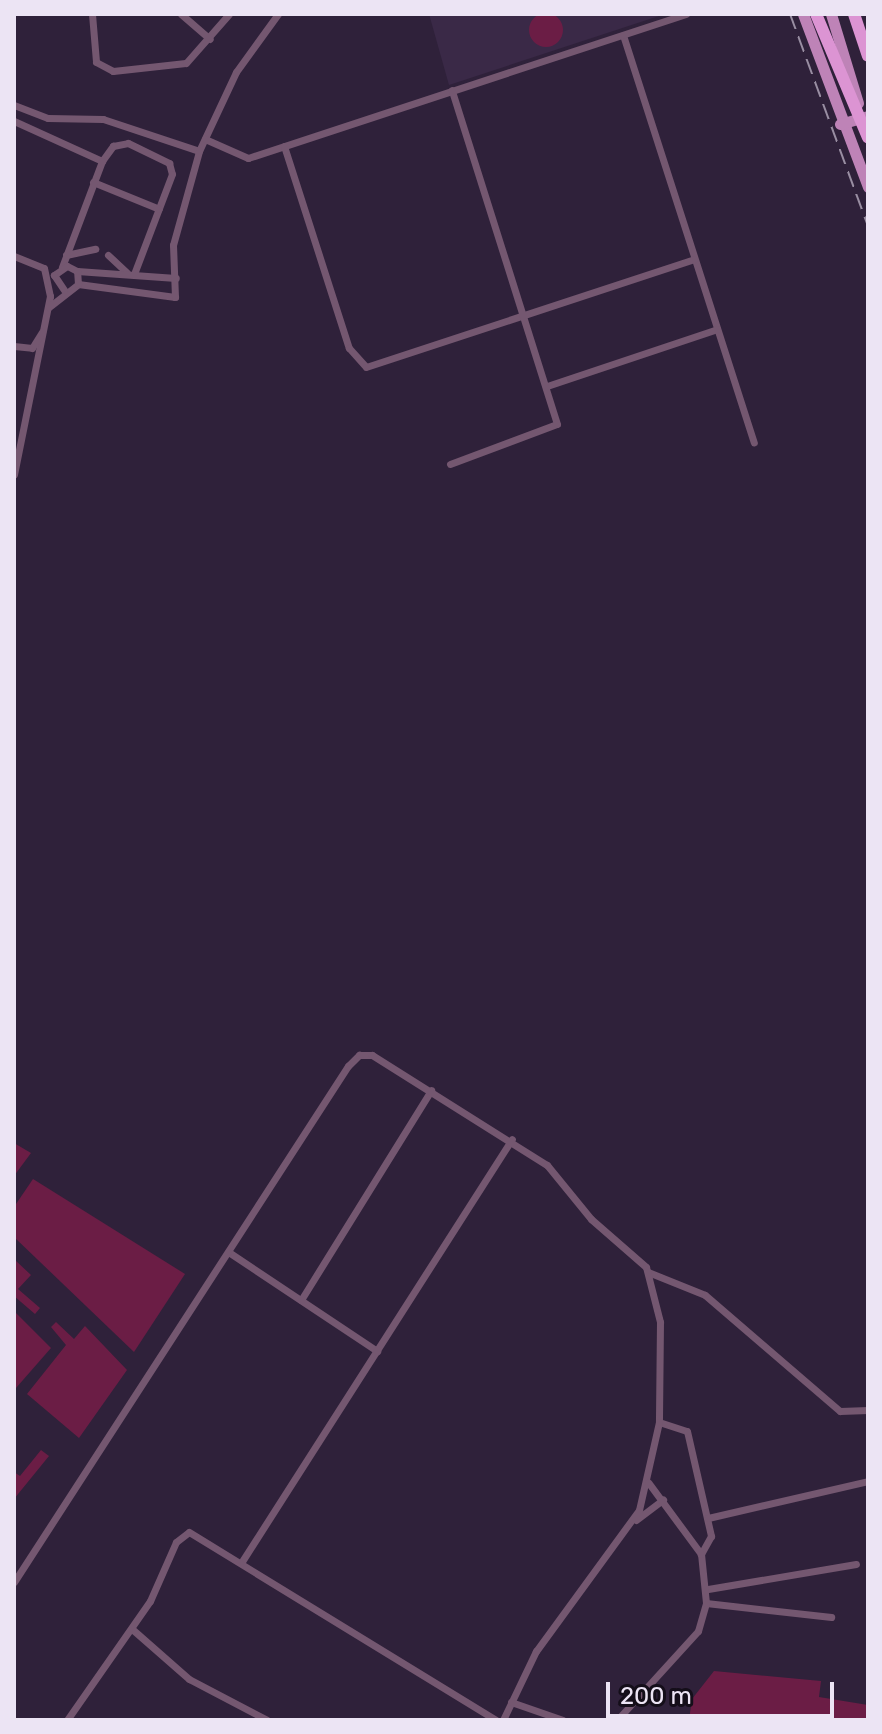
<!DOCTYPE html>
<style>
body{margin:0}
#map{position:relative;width:882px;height:1734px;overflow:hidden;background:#2f213a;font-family:Rubik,sans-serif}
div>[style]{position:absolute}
.built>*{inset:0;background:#3a2947}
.green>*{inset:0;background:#6b1d45}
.round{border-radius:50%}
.street>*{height:7px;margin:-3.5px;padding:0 3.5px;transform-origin:3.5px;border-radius:3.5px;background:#745770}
.primary>*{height:11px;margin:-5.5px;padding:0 5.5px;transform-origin:5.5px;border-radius:5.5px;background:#be83b7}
.highway>*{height:12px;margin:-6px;padding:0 6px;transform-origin:6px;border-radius:6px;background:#dc94d3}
.rail>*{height:2px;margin-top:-1px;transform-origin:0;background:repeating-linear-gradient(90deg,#998ea2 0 16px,transparent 0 24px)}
.primary-bridge>*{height:11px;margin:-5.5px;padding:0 5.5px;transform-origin:5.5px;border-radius:5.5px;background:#be83b7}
.highway-bridge>*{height:12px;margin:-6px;padding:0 6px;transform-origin:6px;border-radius:6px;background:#dc94d3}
span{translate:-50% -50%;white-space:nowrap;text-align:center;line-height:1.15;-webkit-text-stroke:8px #140e19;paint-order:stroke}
.frame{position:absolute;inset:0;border:16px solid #ece4f4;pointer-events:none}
.scale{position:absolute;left:606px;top:1682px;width:228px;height:36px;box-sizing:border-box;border:4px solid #ece4f4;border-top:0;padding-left:10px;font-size:24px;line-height:28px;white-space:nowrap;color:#ece4f4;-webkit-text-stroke:6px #140e19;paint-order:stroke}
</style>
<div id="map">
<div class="built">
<i style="clip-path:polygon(429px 14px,665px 14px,449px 85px)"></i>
</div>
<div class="green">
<i class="round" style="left:529px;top:13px;width:34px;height:34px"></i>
<i style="clip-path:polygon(14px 1143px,31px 1153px,14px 1176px)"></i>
<i style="clip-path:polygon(33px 1179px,185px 1274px,134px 1352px,14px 1237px,14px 1207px)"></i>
<i style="clip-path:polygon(14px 1259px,31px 1275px,18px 1289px,40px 1308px,35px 1314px,14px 1296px)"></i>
<i style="clip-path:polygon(14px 1311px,51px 1348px,16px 1388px,14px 1386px)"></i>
<i style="clip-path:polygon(56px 1322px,74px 1339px,85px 1326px,127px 1370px,79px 1438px,27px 1394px,66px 1345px,51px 1327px)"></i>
<i style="clip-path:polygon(41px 1450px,49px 1456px,14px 1499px,14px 1472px,20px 1476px)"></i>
<i style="clip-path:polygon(714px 1671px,821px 1681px,819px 1697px,868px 1705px,868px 1720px,689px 1720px,692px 1699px)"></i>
</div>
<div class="street">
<i style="left:92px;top:14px;width:48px;rotate:85.2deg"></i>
<i style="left:96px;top:62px;width:19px;rotate:28deg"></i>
<i style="left:113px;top:71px;width:73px;rotate:-6.3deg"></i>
<i style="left:186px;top:63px;width:65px;rotate:-48.7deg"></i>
<i style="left:181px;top:14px;width:38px;rotate:41deg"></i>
<i style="left:623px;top:35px;width:428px;rotate:72.2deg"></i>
<i style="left:14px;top:105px;width:36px;rotate:21deg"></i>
<i style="left:48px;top:118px;width:55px;rotate:1deg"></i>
<i style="left:103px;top:119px;width:101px;rotate:18.4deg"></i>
<i style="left:199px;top:151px;width:87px;rotate:-64.9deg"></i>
<i style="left:236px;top:72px;width:72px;rotate:-54.1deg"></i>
<i style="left:14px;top:121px;width:97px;rotate:24.4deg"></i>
<i style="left:102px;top:161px;width:19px;rotate:-54deg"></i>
<i style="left:113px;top:146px;width:15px;rotate:-11deg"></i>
<i style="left:128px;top:143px;width:46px;rotate:26deg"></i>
<i style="left:169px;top:163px;width:11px;rotate:75deg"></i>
<i style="left:172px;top:174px;width:107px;rotate:110.8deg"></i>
<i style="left:205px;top:139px;width:47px;rotate:23.8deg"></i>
<i style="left:248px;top:158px;width:461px;rotate:-18.2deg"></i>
<i style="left:284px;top:146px;width:212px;rotate:72.2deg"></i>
<i style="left:349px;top:348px;width:25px;rotate:48deg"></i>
<i style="left:366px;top:367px;width:345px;rotate:-18.2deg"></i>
<i style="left:93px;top:182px;width:71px;rotate:22.2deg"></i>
<i style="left:66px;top:255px;width:30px;rotate:-12deg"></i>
<i style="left:108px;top:255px;width:26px;rotate:43deg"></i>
<i style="left:14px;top:256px;width:32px;rotate:22deg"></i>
<i style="left:44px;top:268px;width:29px;rotate:78deg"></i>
<i style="left:50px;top:296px;width:182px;rotate:101.4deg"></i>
<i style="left:62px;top:267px;width:113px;rotate:-69.3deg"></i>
<i style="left:77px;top:271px;width:99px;rotate:4deg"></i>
<i style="left:78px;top:284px;width:98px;rotate:7.6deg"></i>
<i style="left:175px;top:297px;width:52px;rotate:-92.2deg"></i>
<i style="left:173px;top:245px;width:98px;rotate:-74.5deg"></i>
<i style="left:49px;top:307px;width:37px;rotate:-38deg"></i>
<i style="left:78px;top:284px;width:13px;rotate:-94deg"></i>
<i style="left:77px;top:271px;width:11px;rotate:-153deg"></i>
<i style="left:67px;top:266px;width:16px;rotate:145deg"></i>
<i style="left:54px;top:275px;width:18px;rotate:56deg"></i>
<i style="left:14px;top:346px;width:18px;rotate:6deg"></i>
<i style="left:32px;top:348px;width:19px;rotate:-58deg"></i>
<i style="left:547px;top:386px;width:179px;rotate:-18.5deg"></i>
<i style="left:450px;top:464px;width:114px;rotate:-20.5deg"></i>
<i style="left:557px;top:424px;width:350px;rotate:-107.5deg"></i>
<i style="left:230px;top:1253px;width:177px;rotate:33.7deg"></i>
<i style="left:648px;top:1272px;width:61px;rotate:22deg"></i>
<i style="left:705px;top:1295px;width:178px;rotate:40.7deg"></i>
<i style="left:840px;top:1411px;width:28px;rotate:-2deg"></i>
<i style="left:301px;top:1300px;width:247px;rotate:-58.2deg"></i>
<i style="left:659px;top:1422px;width:29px;rotate:18deg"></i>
<i style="left:687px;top:1431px;width:108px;rotate:77.1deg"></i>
<i style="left:711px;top:1536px;width:21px;rotate:119deg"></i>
<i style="left:708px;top:1518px;width:164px;rotate:-13deg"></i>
<i style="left:636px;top:1520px;width:34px;rotate:-37deg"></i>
<i style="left:241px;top:1563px;width:503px;rotate:-57.42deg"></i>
<i style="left:14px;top:1582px;width:615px;rotate:-57.09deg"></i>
<i style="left:348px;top:1066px;width:16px;rotate:-45deg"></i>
<i style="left:359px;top:1055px;width:13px"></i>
<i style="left:372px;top:1055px;width:207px;rotate:32.2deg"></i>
<i style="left:547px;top:1165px;width:70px;rotate:50.8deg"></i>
<i style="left:591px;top:1219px;width:73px;rotate:41.1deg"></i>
<i style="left:646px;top:1267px;width:57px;rotate:75.7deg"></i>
<i style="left:660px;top:1322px;width:100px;rotate:90.6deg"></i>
<i style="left:659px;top:1422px;width:90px;rotate:102.8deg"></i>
<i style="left:639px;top:1510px;width:175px;rotate:126.1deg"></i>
<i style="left:536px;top:1651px;width:76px;rotate:115.6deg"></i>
<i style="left:708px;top:1589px;width:150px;rotate:-9.6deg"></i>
<i style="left:706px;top:1603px;width:126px;rotate:6.4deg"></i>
<i style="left:132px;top:1629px;width:76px;rotate:41.3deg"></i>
<i style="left:189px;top:1679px;width:88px;rotate:27.7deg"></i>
<i style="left:511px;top:1702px;width:55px;rotate:19.1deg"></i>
<i style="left:67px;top:1720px;width:145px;rotate:-55.1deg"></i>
<i style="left:150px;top:1601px;width:64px;rotate:-66.2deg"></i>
<i style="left:176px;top:1542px;width:16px;rotate:-38deg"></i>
<i style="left:189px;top:1532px;width:360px;rotate:31.5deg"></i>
<i style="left:617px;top:1720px;width:120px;rotate:-47.7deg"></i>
<i style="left:698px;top:1631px;width:29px;rotate:-74deg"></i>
<i style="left:706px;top:1603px;width:49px;rotate:-95.8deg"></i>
<i style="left:701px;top:1554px;width:89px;rotate:-126.4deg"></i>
</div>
<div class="primary">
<i style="left:803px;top:14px;width:185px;rotate:69.4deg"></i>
<i style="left:840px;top:124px;width:29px;rotate:-16deg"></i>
</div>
<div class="highway">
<i style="left:854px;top:14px;width:44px;rotate:71.6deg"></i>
</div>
<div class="rail">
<i style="left:790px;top:14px;width:226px;rotate:69.8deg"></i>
</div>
<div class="primary-bridge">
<i style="left:831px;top:14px;width:93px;rotate:73.1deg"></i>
</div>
<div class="highway-bridge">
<i style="left:816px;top:14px;width:134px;rotate:67.2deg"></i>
</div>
<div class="frame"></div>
<div class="scale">200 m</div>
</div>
